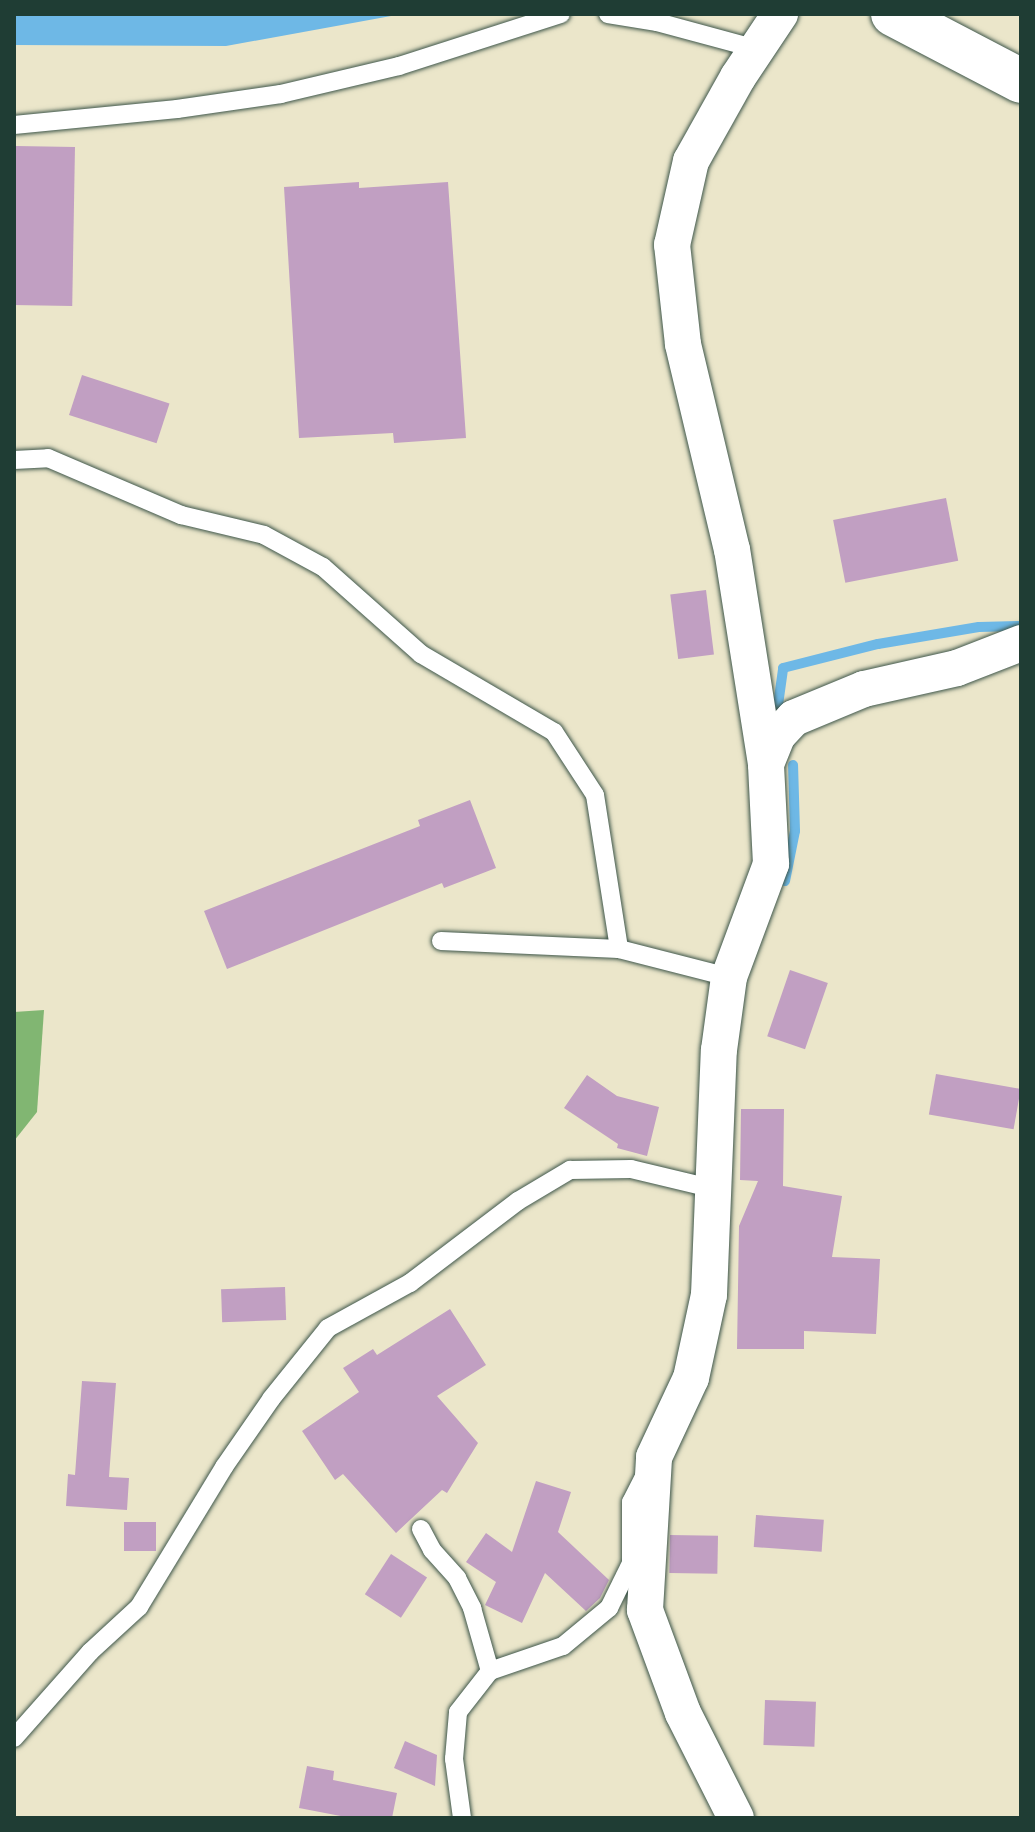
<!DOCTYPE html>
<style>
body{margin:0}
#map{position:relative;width:1035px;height:1832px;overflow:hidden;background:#ebe6ca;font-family:"EB Garamond",serif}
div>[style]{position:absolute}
.forest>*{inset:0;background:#81b672}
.water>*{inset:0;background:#6eb8e6}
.stream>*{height:10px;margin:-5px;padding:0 5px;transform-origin:5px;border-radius:5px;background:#6eb8e6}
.building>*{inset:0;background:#c19fc2;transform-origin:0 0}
.roads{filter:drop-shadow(0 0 2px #3e564a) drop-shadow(0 0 2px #3e564a)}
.lane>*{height:18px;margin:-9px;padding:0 9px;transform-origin:9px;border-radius:9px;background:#fff}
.street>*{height:36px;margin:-18px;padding:0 18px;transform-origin:18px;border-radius:18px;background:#fff}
.secondary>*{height:44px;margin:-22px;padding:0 22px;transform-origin:22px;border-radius:22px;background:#fff}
span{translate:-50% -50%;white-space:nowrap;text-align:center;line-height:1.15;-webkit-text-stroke:7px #f6f6f2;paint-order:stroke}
.frame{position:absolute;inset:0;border:16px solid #1f3d34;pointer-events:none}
</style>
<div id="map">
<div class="forest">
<i style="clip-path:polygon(44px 1010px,37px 1112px,14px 1141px,14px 1012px)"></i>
</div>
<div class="water">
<i style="clip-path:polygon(14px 14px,402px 14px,226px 46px,14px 45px)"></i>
</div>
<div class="stream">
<i style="left:778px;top:705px;width:37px;rotate:-82deg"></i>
<i style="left:783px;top:668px;width:98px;rotate:-14.2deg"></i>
<i style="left:878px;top:644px;width:102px;rotate:-9.6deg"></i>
<i style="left:979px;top:627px;width:42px;rotate:-1.4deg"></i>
<i style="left:785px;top:881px;width:51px;rotate:-78.7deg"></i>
<i style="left:795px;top:831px;width:66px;rotate:-91.7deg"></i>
</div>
<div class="building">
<i style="left:16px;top:146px;width:59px;height:159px;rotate:1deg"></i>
<i style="clip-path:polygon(359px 182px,359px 188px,448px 182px,466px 438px,394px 443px,393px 433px,299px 438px,284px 187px)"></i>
<i style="left:82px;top:375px;width:92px;height:42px;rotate:18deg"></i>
<i style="left:946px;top:498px;width:64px;height:115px;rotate:79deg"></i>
<i style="left:706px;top:590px;width:65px;height:36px;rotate:83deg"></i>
<i style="clip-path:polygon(470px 800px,496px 868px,444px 888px,442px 883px,227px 969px,204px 911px,420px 826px,418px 820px)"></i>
<i style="left:790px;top:970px;width:40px;height:70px;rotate:19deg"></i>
<i style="left:936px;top:1074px;width:86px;height:41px;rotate:10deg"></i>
<i style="clip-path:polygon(587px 1075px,617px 1096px,659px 1107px,647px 1156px,617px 1148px,618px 1144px,564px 1108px)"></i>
<i style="clip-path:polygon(741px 1109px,784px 1109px,783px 1186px,842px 1196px,832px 1257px,880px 1259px,876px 1334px,804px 1331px,804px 1349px,737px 1349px,739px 1226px,758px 1181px,740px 1180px)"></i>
<i style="left:285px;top:1287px;width:33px;height:64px;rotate:88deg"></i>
<i style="clip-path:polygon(450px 1309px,486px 1365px,437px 1396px,478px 1443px,447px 1493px,442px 1490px,396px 1533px,343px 1474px,335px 1480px,302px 1431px,359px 1392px,343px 1368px,373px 1349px,377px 1355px)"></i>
<i style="clip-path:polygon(82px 1381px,116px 1383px,109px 1477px,129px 1478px,127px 1510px,66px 1506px,68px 1474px,75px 1475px)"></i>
<i style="clip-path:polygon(536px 1481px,571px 1492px,558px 1532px,609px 1580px,600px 1598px,586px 1611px,545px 1573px,522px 1623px,485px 1605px,496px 1582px,466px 1562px,486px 1533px,512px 1552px)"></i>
<i style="left:756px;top:1515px;width:68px;height:32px;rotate:4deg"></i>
<i style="left:124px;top:1522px;width:32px;height:29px"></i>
<i style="left:670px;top:1535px;width:48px;height:38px;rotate:1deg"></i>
<i style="left:391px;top:1554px;width:43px;height:48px;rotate:33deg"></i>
<i style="left:765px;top:1700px;width:51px;height:45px;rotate:2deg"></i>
<i style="clip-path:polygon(405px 1741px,437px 1755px,435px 1786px,394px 1768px)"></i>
<i style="clip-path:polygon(307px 1766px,334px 1771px,333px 1780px,397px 1793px,392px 1818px,351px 1818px,299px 1808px)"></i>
</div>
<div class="roads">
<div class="lane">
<i style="left:608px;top:14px;width:50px;rotate:9.3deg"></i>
<i style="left:657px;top:22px;width:104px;rotate:15.1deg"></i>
<i style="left:14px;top:125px;width:164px;rotate:-5.6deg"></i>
<i style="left:177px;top:109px;width:105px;rotate:-8.2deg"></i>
<i style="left:281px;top:94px;width:121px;rotate:-13.3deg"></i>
<i style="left:399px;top:66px;width:170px;rotate:-17.8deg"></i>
<i style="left:14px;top:460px;width:34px;rotate:-3deg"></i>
<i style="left:48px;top:458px;width:145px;rotate:23.2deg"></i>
<i style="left:181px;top:515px;width:85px;rotate:13.5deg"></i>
<i style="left:264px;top:535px;width:67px;rotate:28.5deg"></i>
<i style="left:323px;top:567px;width:131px;rotate:41.6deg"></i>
<i style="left:421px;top:654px;width:154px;rotate:30.4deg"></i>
<i style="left:554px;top:732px;width:75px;rotate:56.9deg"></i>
<i style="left:595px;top:795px;width:156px;rotate:81.1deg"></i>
<i style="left:619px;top:949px;width:114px;rotate:14.3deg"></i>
<i style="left:441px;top:941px;width:178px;rotate:2.6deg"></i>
<i style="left:421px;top:1529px;width:24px;rotate:62deg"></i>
<i style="left:432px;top:1550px;width:38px;rotate:48deg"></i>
<i style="left:457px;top:1578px;width:34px;rotate:63deg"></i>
<i style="left:472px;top:1608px;width:66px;rotate:74.1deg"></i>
<i style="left:14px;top:1738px;width:115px;rotate:-48.5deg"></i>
<i style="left:90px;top:1652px;width:67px;rotate:-42.6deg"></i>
<i style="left:139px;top:1607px;width:164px;rotate:-58.7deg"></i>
<i style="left:224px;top:1467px;width:83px;rotate:-55.3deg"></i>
<i style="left:271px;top:1399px;width:91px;rotate:-51.2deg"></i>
<i style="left:328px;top:1328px;width:94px;rotate:-28.8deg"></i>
<i style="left:410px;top:1283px;width:136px;rotate:-37.2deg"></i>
<i style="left:518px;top:1201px;width:61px;rotate:-30.8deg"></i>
<i style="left:570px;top:1170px;width:61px;rotate:-0.9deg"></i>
<i style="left:631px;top:1169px;width:86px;rotate:13.4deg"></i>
<i style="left:462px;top:1818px;width:60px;rotate:-97.7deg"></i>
<i style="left:454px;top:1759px;width:47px;rotate:-85.1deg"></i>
<i style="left:458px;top:1712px;width:52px;rotate:-52deg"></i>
<i style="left:490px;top:1671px;width:77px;rotate:-18.9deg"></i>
<i style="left:563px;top:1646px;width:60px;rotate:-39.6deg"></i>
<i style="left:609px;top:1608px;width:50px;rotate:-63.9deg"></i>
<i style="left:631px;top:1563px;width:61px;rotate:-90deg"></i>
<i style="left:631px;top:1502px;width:30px;rotate:-63deg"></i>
</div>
<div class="street">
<i style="left:766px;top:764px;width:31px;rotate:-68deg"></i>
<i style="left:778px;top:735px;width:23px;rotate:-47deg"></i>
<i style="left:794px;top:718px;width:76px;rotate:-22.5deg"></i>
<i style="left:864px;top:689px;width:95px;rotate:-12.7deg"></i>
<i style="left:957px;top:668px;width:69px;rotate:-21.3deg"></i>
<i style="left:736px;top:1818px;width:118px;rotate:-116.8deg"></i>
<i style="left:683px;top:1713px;width:110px;rotate:-110.3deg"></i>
<i style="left:645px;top:1610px;width:153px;rotate:-86.6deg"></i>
<i style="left:654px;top:1457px;width:87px;rotate:-64.9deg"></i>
<i style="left:691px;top:1378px;width:85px;rotate:-77.8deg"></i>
<i style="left:709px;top:1295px;width:245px;rotate:-87.7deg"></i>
<i style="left:719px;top:1050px;width:74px;rotate:-82.2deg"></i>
<i style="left:729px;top:977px;width:121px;rotate:-69.6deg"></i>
<i style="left:771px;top:864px;width:100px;rotate:-92.9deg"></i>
<i style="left:766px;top:764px;width:217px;rotate:-99deg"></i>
<i style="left:732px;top:550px;width:212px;rotate:-103.4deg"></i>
<i style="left:683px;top:344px;width:100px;rotate:-96.3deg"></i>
<i style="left:672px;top:245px;width:86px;rotate:-77.3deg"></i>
<i style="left:691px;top:161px;width:96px;rotate:-60.8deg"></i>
<i style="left:738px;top:77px;width:76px;rotate:-56.3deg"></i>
</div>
<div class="secondary">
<i style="left:893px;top:14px;width:144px;rotate:27.6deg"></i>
</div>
</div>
<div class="frame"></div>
</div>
